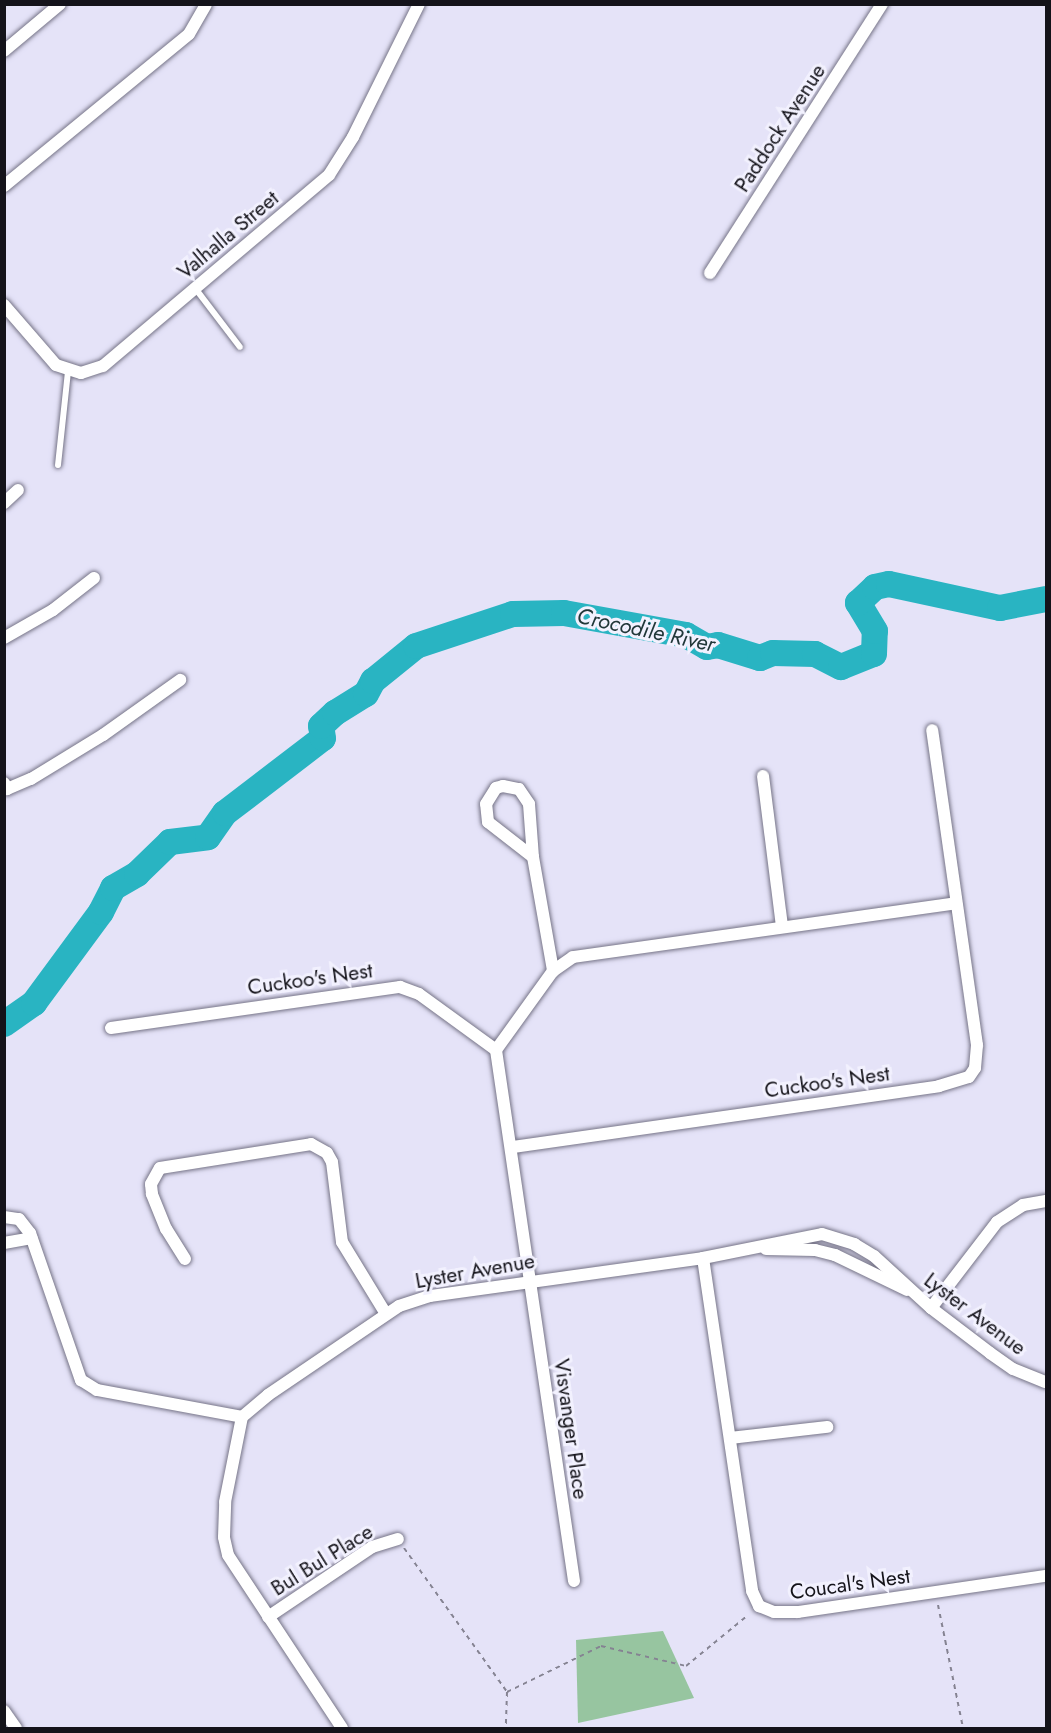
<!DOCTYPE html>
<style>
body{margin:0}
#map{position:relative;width:1051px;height:1733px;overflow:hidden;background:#e5e3f8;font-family:Jost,sans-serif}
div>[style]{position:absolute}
.green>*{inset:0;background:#97c5a0}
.river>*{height:26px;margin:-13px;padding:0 13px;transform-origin:13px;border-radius:13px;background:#29b4c2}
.path>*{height:2px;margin-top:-1px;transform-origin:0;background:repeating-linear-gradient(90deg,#858392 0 4.5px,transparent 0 9px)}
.roads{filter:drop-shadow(0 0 2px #767487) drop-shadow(0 0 2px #767487)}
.lane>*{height:6px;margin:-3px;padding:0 3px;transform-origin:3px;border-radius:3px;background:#fff}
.street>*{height:12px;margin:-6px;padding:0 6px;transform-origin:6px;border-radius:6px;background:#fff}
span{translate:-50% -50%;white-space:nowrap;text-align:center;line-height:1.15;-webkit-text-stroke:6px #f2f1fe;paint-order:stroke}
.street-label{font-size:21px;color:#14131a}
.water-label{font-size:22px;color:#213739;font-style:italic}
.frame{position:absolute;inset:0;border:6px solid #14131a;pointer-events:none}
</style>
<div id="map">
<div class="green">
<i style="clip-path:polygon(663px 1631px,694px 1698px,578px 1723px,576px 1640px)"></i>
</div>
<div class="river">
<i style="left:4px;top:1024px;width:37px;rotate:-35deg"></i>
<i style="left:34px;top:1003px;width:113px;rotate:-53.6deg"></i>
<i style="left:101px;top:912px;width:27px;rotate:-63deg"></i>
<i style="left:113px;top:888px;width:28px;rotate:-30deg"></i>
<i style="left:137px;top:874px;width:46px;rotate:-44.1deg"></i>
<i style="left:170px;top:842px;width:38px;rotate:-7deg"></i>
<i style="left:208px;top:837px;width:29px;rotate:-55deg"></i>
<i style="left:225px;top:813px;width:123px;rotate:-37.4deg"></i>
<i style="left:323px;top:738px;width:12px;rotate:-99deg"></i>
<i style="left:321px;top:726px;width:19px;rotate:-43deg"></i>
<i style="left:335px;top:713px;width:36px;rotate:-32deg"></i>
<i style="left:366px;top:694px;width:15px;rotate:-62deg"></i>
<i style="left:373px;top:681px;width:55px;rotate:-39.1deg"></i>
<i style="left:416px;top:646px;width:102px;rotate:-18.3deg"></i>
<i style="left:513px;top:614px;width:51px;rotate:-1.1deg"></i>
<i style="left:564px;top:613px;width:124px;rotate:10.2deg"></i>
<i style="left:686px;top:635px;width:24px;rotate:30deg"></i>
<i style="left:707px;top:647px;width:11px;rotate:-10deg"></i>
<i style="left:718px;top:645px;width:44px;rotate:17.2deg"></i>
<i style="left:760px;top:658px;width:14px;rotate:-21deg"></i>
<i style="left:773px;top:653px;width:42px;rotate:1.4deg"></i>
<i style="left:815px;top:654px;width:29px;rotate:27deg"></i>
<i style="left:841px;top:667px;width:35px;rotate:-22deg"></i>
<i style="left:874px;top:654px;width:23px;rotate:-88deg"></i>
<i style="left:875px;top:631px;width:33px;rotate:-121deg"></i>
<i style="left:858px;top:603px;width:23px;rotate:-43deg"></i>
<i style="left:875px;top:587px;width:14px;rotate:-12deg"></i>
<i style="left:889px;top:584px;width:114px;rotate:12.2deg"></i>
<i style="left:1000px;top:608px;width:47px;rotate:-11.1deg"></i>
</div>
<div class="path">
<i style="left:404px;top:1548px;width:177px;rotate:54.4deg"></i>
<i style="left:507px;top:1692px;width:36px;rotate:92deg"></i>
<i style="left:938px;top:1605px;width:126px;rotate:78.5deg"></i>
<i style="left:507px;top:1692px;width:105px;rotate:-26.1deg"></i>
<i style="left:601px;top:1646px;width:87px;rotate:13.2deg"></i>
<i style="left:686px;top:1666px;width:80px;rotate:-39.4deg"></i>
</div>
<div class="roads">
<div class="lane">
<i style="left:195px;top:288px;width:74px;rotate:52.7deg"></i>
<i style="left:58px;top:465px;width:95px;rotate:-83.9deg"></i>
</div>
<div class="street">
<i style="left:4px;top:51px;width:73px;rotate:-40deg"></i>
<i style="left:4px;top:186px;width:239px;rotate:-39.4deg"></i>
<i style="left:189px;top:34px;width:34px;rotate:-60deg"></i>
<i style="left:710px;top:273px;width:319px;rotate:-57.4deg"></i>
<i style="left:4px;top:305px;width:79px;rotate:49.1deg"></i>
<i style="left:56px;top:365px;width:26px;rotate:18deg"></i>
<i style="left:81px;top:373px;width:23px;rotate:-18deg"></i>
<i style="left:103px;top:366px;width:296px;rotate:-40.2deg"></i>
<i style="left:329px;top:175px;width:45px;rotate:-57.7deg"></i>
<i style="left:353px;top:137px;width:148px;rotate:-63.6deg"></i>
<i style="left:4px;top:503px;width:19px;rotate:-43deg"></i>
<i style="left:4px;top:638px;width:56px;rotate:-29.7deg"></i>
<i style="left:53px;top:610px;width:52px;rotate:-38deg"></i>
<i style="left:763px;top:776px;width:151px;rotate:82.8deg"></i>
<i style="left:4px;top:783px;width:7px;rotate:63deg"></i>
<i style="left:7px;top:789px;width:26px;rotate:-23deg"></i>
<i style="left:31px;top:779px;width:84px;rotate:-31.4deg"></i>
<i style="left:103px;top:735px;width:95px;rotate:-35.5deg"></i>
<i style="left:533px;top:857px;width:57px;rotate:-142.1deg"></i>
<i style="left:488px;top:822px;width:18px;rotate:-96deg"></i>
<i style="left:486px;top:804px;width:19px;rotate:-58deg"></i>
<i style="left:496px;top:788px;width:7px;rotate:-16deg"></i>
<i style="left:503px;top:786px;width:16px;rotate:11deg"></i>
<i style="left:519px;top:789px;width:18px;rotate:56deg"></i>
<i style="left:529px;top:804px;width:53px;rotate:85.7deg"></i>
<i style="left:533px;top:857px;width:116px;rotate:80deg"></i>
<i style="left:111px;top:1028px;width:292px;rotate:-8.1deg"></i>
<i style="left:400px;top:987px;width:20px;rotate:20deg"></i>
<i style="left:419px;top:994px;width:95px;rotate:36deg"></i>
<i style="left:513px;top:1147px;width:430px;rotate:-8.1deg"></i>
<i style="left:939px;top:1086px;width:31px;rotate:-17deg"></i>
<i style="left:969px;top:1077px;width:11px;rotate:-56deg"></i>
<i style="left:975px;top:1068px;width:23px;rotate:-85deg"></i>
<i style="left:977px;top:1045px;width:318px;rotate:-98.1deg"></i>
<i style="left:4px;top:1217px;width:15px;rotate:8deg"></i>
<i style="left:19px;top:1219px;width:18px;rotate:52deg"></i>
<i style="left:30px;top:1233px;width:156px;rotate:70.9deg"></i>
<i style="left:81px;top:1380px;width:19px;rotate:32deg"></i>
<i style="left:97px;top:1390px;width:147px;rotate:10.5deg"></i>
<i style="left:4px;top:1243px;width:28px;rotate:-10deg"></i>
<i style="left:766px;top:1249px;width:49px;rotate:1.2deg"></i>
<i style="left:815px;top:1250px;width:21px;rotate:14deg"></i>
<i style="left:835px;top:1255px;width:80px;rotate:25.9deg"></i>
<i style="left:703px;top:1258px;width:337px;rotate:81.6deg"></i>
<i style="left:752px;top:1591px;width:17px;rotate:65deg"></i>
<i style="left:759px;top:1606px;width:16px;rotate:22deg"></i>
<i style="left:774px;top:1612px;width:24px"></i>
<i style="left:798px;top:1612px;width:251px;rotate:-8.3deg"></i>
<i style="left:185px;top:1259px;width:36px;rotate:-122deg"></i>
<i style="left:166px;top:1229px;width:38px;rotate:-112deg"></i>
<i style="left:152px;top:1194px;width:10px;rotate:-96deg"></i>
<i style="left:151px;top:1184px;width:18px;rotate:-61deg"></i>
<i style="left:160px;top:1168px;width:153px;rotate:-9deg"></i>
<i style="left:311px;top:1144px;width:18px;rotate:29deg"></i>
<i style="left:327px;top:1153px;width:10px;rotate:61deg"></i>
<i style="left:332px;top:1162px;width:81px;rotate:82.9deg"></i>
<i style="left:342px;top:1242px;width:84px;rotate:58.6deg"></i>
<i style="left:931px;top:1308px;width:108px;rotate:-52.5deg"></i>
<i style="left:997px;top:1222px;width:31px;rotate:-33deg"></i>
<i style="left:1023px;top:1205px;width:23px;rotate:-10deg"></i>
<i style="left:730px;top:1438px;width:98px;rotate:-6.5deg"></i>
<i style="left:574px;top:1581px;width:537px;rotate:-98.36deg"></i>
<i style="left:496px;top:1050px;width:97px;rotate:-54.2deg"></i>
<i style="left:553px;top:971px;width:24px;rotate:-35deg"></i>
<i style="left:573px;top:957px;width:386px;rotate:-8deg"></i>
<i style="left:268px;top:1617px;width:125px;rotate:-33.9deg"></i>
<i style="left:372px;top:1547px;width:27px;rotate:-17deg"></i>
<i style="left:4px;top:1711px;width:21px;rotate:55deg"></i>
<i style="left:342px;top:1728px;width:207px;rotate:-123.4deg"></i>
<i style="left:228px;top:1555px;width:18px;rotate:-103deg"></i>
<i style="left:224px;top:1537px;width:35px;rotate:-88deg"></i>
<i style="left:225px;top:1502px;width:87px;rotate:-78.7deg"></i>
<i style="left:242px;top:1417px;width:34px;rotate:-40deg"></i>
<i style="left:268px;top:1395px;width:158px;rotate:-34.2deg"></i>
<i style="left:399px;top:1306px;width:33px;rotate:-18deg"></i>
<i style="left:430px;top:1296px;width:276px;rotate:-7.9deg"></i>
<i style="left:703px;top:1258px;width:121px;rotate:-11.4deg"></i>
<i style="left:822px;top:1234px;width:34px;rotate:17deg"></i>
<i style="left:854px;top:1244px;width:23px;rotate:31deg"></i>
<i style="left:874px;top:1256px;width:77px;rotate:42.4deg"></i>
<i style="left:931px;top:1308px;width:74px;rotate:37.3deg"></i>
<i style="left:990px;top:1353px;width:28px;rotate:35deg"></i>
<i style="left:1013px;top:1369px;width:35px;rotate:22deg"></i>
</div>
</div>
<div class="street-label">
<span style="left:780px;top:128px;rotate:-57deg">Paddock Avenue</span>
<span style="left:228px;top:235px;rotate:-40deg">Valhalla Street</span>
<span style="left:310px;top:979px;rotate:-8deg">Cuckoo's Nest</span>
<span style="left:827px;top:1082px;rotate:-8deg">Cuckoo's Nest</span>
<span style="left:475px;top:1271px;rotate:-10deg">Lyster Avenue</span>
<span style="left:975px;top:1314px;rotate:37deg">Lyster Avenue</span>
<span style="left:571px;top:1429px;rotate:82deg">Visvanger Place</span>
<span style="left:322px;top:1560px;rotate:-32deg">Bul Bul Place</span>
<span style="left:850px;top:1584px;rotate:-8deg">Coucal's Nest</span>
</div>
<div class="water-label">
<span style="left:646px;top:630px;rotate:12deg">Crocodile River</span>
</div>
<div class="frame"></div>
</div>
